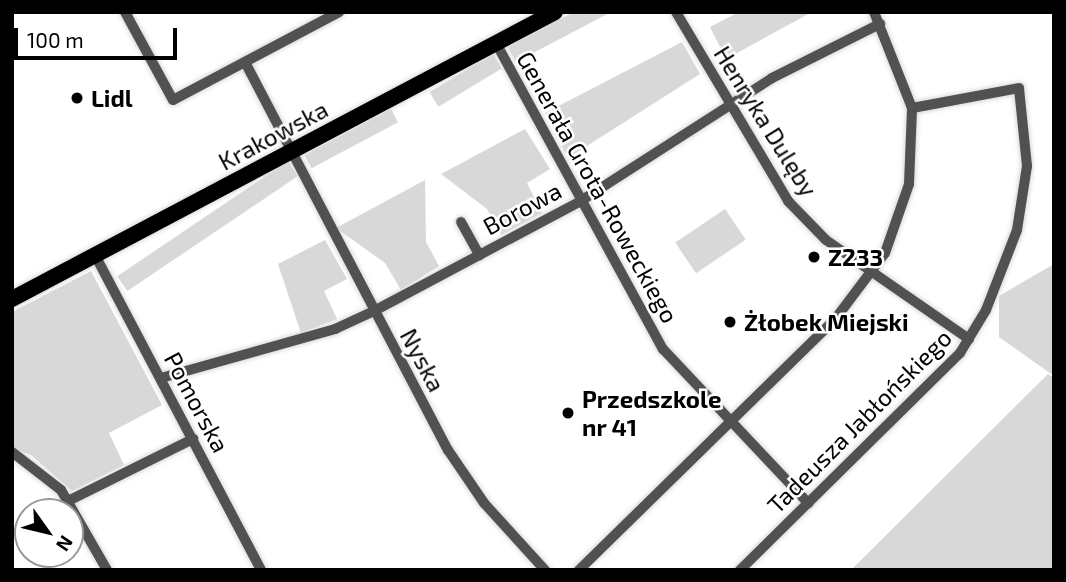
<!DOCTYPE html>
<meta charset="utf-8">
<style>
body{margin:0}
#map{position:relative;width:1066px;height:582px;overflow:hidden;background:#fff;font-family:"Exo 2",sans-serif}
div>[style]{position:absolute}
.green>*{inset:0;background:#d8d8d8;transform-origin:0 0}
.roads{filter:drop-shadow(0 0 2px #dbdbdb) drop-shadow(0 0 2px #dbdbdb)}
.minor>*{height:10px;margin:-5px;padding:0 5px;transform-origin:5px;border-radius:5px;background:#515151}
.primary>*{height:16px;margin:-8px;padding:0 8px;transform-origin:8px;border-radius:8px;background:#000}
.dots>*{width:19px;height:19px;translate:-50% -50%;box-sizing:border-box;border:4px solid #fff;border-radius:50%}
span{translate:-50% -50%;white-space:nowrap;text-align:center;line-height:1.15;-webkit-text-stroke:5px #fff;paint-order:stroke}
.poi-label{font-size:24px;color:#000;font-weight:700}
.left{translate:0 -50%;text-align:left}
.street-label{font-size:24px;color:#000}
.frame{position:absolute;inset:0;border:14px solid #000;pointer-events:none}
.north{position:absolute;left:14px;top:498px;width:70px;height:70px;box-sizing:border-box;background:#fff;border:2px solid #999;border-radius:50%;rotate:124deg;font-size:19px;font-weight:700;line-height:28px;text-align:center;color:#000}
.north::after{content:'';display:block;margin:auto;width:24px;height:32px;background:#000;clip-path:polygon(50% 0,100% 100%,50% 72%,0 100%)}
.scale{position:absolute;left:14px;top:28px;width:163px;height:32px;box-sizing:border-box;border:4px solid #000;border-top:0;padding-left:9px;font-size:21px;line-height:24px;white-space:nowrap;color:#000;-webkit-text-stroke:5px #fff;paint-order:stroke}
</style>
<div id="map">
<div class="green">
<i style="clip-path:polygon(574px 12px,611px 12px,516px 62px,507px 46px)"></i>
<i style="clip-path:polygon(739px 12px,812px 12px,726px 59px,710px 27px)"></i>
<i style="clip-path:polygon(682px 42px,700px 74px,568px 158px,545px 113px)"></i>
<i style="left:493px;top:54px;width:17px;height:74px;rotate:59deg"></i>
<i style="left:391px;top:109px;width:15px;height:98px;rotate:62deg"></i>
<i style="clip-path:polygon(525px 129px,550px 169px,527px 183px,542px 213px,501px 235px,487px 209px,441px 174px)"></i>
<i style="left:288px;top:161px;width:18px;height:206px;rotate:56deg"></i>
<i style="clip-path:polygon(425px 180px,426px 242px,439px 266px,401px 290px,385px 263px,336px 228px)"></i>
<i style="left:725px;top:209px;width:37px;height:60px;rotate:56deg"></i>
<i style="clip-path:polygon(325px 240px,347px 279px,324px 291px,337px 319px,301px 333px,278px 264px)"></i>
<i style="clip-path:polygon(1054px 264px,1054px 376px,999px 337px,999px 296px)"></i>
<i style="clip-path:polygon(91px 271px,162px 405px,109px 433px,124px 465px,72px 491px,31px 455px,12px 448px,12px 312px)"></i>
<i style="clip-path:polygon(1048px 374px,1054px 378px,1054px 570px,851px 570px)"></i>
</div>
<div class="roads">
<div class="minor">
<i style="left:125px;top:12px;width:100px;rotate:61.4deg"></i>
<i style="left:173px;top:100px;width:188px;rotate:-27.9deg"></i>
<i style="left:676px;top:12px;width:220px;rotate:59.3deg"></i>
<i style="left:788px;top:201px;width:54px;rotate:45.7deg"></i>
<i style="left:826px;top:240px;width:174px;rotate:34.7deg"></i>
<i style="left:496px;top:43px;width:349px;rotate:61.4deg"></i>
<i style="left:663px;top:349px;width:212px;rotate:46.7deg"></i>
<i style="left:245px;top:62px;width:438px;rotate:62.4deg"></i>
<i style="left:448px;top:450px;width:64px;rotate:55.8deg"></i>
<i style="left:484px;top:503px;width:91px;rotate:47.7deg"></i>
<i style="left:461px;top:222px;width:38px;rotate:61deg"></i>
<i style="left:95px;top:255px;width:356px;rotate:62.2deg"></i>
<i style="left:161px;top:378px;width:181px;rotate:-15.7deg"></i>
<i style="left:335px;top:329px;width:43px;rotate:-24.8deg"></i>
<i style="left:374px;top:311px;width:232px;rotate:-28deg"></i>
<i style="left:579px;top:202px;width:229px;rotate:-32.7deg"></i>
<i style="left:772px;top:78px;width:121px;rotate:-26.6deg"></i>
<i style="left:12px;top:452px;width:62px;rotate:37.8deg"></i>
<i style="left:61px;top:490px;width:92px;rotate:60.1deg"></i>
<i style="left:68px;top:501px;width:140px;rotate:-26.4deg"></i>
<i style="left:579px;top:570px;width:360px;rotate:-44.4deg"></i>
<i style="left:836px;top:318px;width:81px;rotate:-53deg"></i>
<i style="left:885px;top:253px;width:73px;rotate:-70.8deg"></i>
<i style="left:909px;top:184px;width:76px;rotate:-87.7deg"></i>
<i style="left:912px;top:108px;width:103px;rotate:-111.6deg"></i>
<i style="left:740px;top:570px;width:309px;rotate:-44.6deg"></i>
<i style="left:960px;top:353px;width:50px;rotate:-58.8deg"></i>
<i style="left:986px;top:310px;width:86px;rotate:-68.8deg"></i>
<i style="left:1017px;top:230px;width:65px;rotate:-81.1deg"></i>
<i style="left:1027px;top:166px;width:78px;rotate:-95.9deg"></i>
<i style="left:1019px;top:88px;width:109px;rotate:169.4deg"></i>
</div>
<div class="primary">
<i style="left:12px;top:299px;width:614px;rotate:-27.86deg"></i>
</div>
</div>
<div class="dots">
<i style="left:77px;top:98px;background:#000"></i>
<i style="left:814px;top:257px;background:#000"></i>
<i style="left:730px;top:322px;background:#000"></i>
<i style="left:568px;top:413px;background:#000"></i>
</div>
<div class="poi-label">
<span class="left" style="left:91px;top:98px">Lidl</span>
<span class="left" style="left:828px;top:257px">Z233</span>
<span class="left" style="left:744px;top:322px">Żłobek Miejski</span>
<span class="left" style="left:582px;top:413px">Przedszkole<br>nr 41</span>
</div>
<div class="street-label">
<span style="left:766px;top:121px;rotate:58deg">Henryka Dulęby</span>
<span style="left:273px;top:135px;rotate:-28deg">Krakowska</span>
<span style="left:598px;top:187px;rotate:61deg">Generała Grota-Roweckiego</span>
<span style="left:522px;top:208px;rotate:-28deg">Borowa</span>
<span style="left:423px;top:360px;rotate:62deg">Nyska</span>
<span style="left:197px;top:402px;rotate:62deg">Pomorska</span>
<span style="left:859px;top:421px;rotate:-45deg">Tadeusza Jabłońskiego</span>
</div>
<div class="frame"></div>
<div class="north">N</div>
<div class="scale">100 m</div>
</div>
